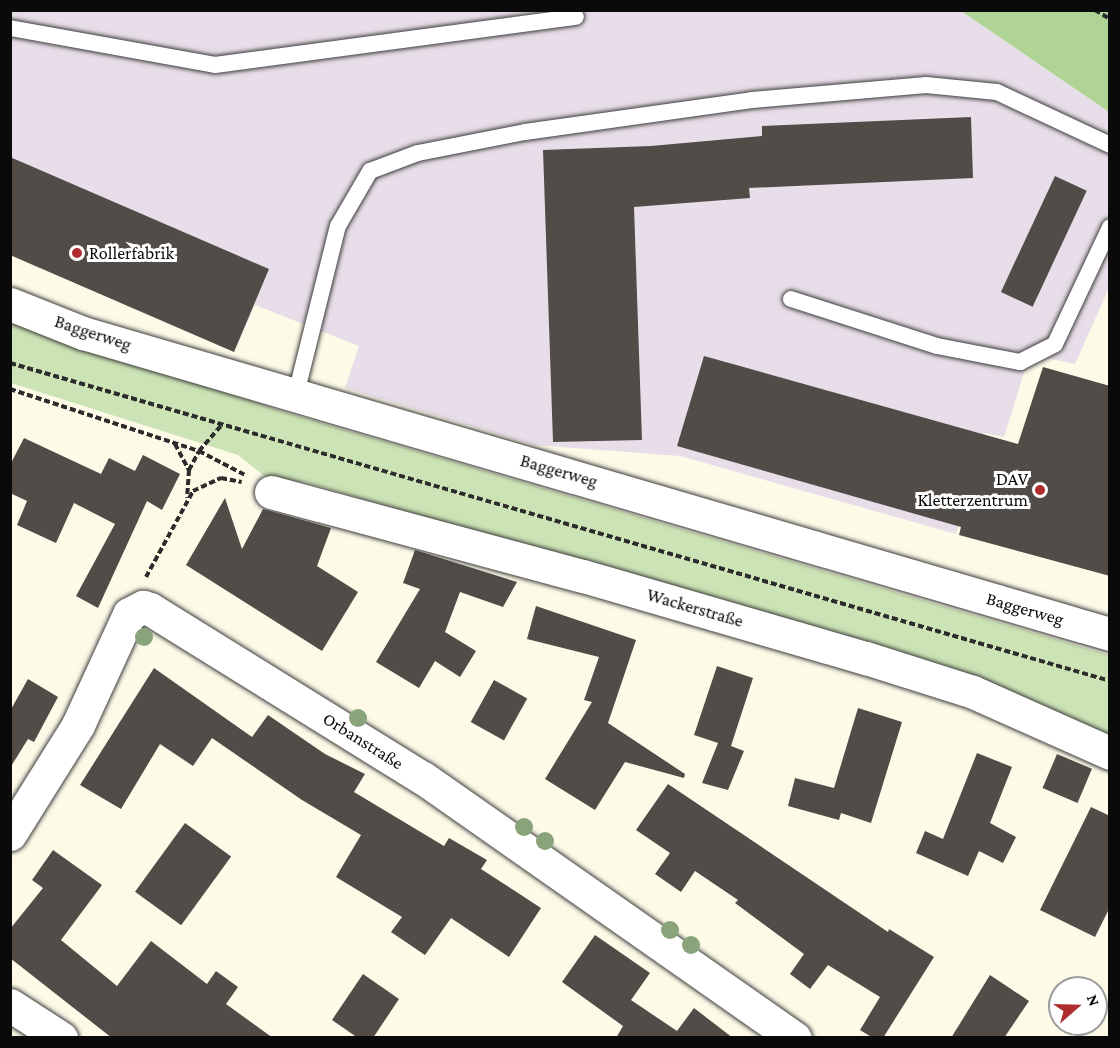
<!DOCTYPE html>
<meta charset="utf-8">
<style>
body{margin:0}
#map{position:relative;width:1120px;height:1048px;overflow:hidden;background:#fdfae8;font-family:"Crimson Pro",serif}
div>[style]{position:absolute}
.industrial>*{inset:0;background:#e8dee9}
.green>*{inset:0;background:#cce4b5}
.forest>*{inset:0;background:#afd496}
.building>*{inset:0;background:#514c47;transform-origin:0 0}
.path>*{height:4px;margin-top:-2px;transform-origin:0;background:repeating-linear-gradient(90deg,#2c2c2c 0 6px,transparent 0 9px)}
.roads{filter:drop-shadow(0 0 2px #3d3d3d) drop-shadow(0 0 2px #3d3d3d)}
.service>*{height:16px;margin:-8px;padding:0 8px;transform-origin:8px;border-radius:8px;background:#fff}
.minor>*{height:33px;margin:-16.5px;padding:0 16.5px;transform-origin:16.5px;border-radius:16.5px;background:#fff}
.tertiary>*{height:33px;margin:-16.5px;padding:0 16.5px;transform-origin:16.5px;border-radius:16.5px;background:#fff}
.trees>*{width:18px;height:18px;margin:-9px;border-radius:50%;background:#89a37a}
.dots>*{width:16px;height:16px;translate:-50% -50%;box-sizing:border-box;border:3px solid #fff;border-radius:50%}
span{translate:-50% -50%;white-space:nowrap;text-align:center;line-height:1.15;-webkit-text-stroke:6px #fff;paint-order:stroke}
.poi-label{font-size:18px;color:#0a0a0a}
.left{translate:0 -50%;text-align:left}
.right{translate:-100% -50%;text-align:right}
.street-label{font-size:18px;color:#0a0a0a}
.frame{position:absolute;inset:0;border:12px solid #0a0a0a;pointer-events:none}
.north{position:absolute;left:1048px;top:976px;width:60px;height:60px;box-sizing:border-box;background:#fff;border:2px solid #9d9d9d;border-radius:50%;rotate:70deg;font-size:16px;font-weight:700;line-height:24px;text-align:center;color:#0a0a0a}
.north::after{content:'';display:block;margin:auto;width:21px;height:27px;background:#af2d2e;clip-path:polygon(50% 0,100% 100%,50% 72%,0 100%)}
</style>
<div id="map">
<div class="industrial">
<i style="clip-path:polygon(11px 11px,961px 11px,1109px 112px,1109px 288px,1075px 364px,1043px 357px,1027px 363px,1004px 437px,984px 433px,956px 534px,680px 456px,534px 445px,345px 388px,359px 346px,255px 305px,234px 352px,11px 255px)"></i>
</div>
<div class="green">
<i style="clip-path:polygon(10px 315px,284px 412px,1109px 655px,1109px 736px,976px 677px,305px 482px,272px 482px,238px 455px,11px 383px)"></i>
</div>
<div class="forest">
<i style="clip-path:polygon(961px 11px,1109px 11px,1109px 112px,989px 30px)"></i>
</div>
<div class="building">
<i style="clip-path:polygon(971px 117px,973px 178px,749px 188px,750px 198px,634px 207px,642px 440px,553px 442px,543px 150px,651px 146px,762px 136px,762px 126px)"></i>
<i style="clip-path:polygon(10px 157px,269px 269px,234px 352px,10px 255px)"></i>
<i style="left:1055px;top:176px;width:35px;height:128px;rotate:25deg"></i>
<i style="clip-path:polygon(704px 356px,1018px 444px,1043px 367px,1110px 386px,1110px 576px,959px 535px,961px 527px,677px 446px)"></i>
<i style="clip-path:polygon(24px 438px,101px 474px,109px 458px,135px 471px,143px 455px,180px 474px,162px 510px,147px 501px,98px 608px,76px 596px,115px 524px,74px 503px,56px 543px,17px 525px,27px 501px,10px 493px,10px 465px)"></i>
<i style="clip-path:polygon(225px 498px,242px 549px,263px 509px,331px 528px,317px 566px,358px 592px,322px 651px,186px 565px)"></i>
<i style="clip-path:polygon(415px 550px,517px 582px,503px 607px,460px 592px,445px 632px,476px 651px,460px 677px,435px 661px,419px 688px,376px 662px,420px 589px,403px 583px)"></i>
<i style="clip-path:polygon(536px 606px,636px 640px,608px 723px,685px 774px,684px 778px,625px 762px,595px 810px,545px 779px,592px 702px,584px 700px,599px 657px,527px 639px)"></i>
<i style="clip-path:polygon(717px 666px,753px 678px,731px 746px,744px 751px,728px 790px,702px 783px,718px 743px,694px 735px)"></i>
<i style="clip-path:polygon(154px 668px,252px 737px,268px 715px,325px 754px,365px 774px,354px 792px,444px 846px,449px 838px,487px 860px,481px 869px,541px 908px,509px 957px,451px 918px,425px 955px,391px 932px,402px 917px,336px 877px,361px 835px,302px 800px,212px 738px,193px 766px,160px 744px,121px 809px,80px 785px)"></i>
<i style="clip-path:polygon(28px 679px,58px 697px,34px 742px,28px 739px,10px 768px,10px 711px)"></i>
<i style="left:494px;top:680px;width:38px;height:48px;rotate:29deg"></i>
<i style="clip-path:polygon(858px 708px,902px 722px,871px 823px,841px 813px,839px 820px,788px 806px,795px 778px,834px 788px)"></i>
<i style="clip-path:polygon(977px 753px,1012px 767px,990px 823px,1016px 837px,1003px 863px,979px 851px,968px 876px,916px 853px,925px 831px,943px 839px)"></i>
<i style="left:1057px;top:754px;width:38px;height:37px;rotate:23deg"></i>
<i style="clip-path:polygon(668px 784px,888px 932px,889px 929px,934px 957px,883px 1038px,873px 1038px,860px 1030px,880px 997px,828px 965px,810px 989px,790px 974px,804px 954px,735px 903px,738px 900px,695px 871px,681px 892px,655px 874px,670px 853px,636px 830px)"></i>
<i style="clip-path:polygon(1091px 807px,1110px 816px,1110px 907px,1095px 937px,1040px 910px)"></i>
<i style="left:185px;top:823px;width:57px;height:85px;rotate:36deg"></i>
<i style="clip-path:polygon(53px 850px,102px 885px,61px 940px,117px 986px,151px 941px,207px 984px,216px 971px,238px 987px,226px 1004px,273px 1038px,112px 1038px,10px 958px,10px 929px,43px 888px,32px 880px)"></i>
<i style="clip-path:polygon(595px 935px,650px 973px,631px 1000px,677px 1031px,694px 1008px,733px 1038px,616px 1038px,623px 1026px,562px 982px)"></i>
<i style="clip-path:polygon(363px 974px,399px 999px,373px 1038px,358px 1038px,332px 1020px)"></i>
<i style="clip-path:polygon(990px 975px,1029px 1001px,1004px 1038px,951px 1038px)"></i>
</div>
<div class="path">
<i style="left:1095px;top:10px;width:17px;rotate:31deg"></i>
<i style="left:10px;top:363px;width:1145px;rotate:16.12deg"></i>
<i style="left:10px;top:389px;width:199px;rotate:18.2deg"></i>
<i style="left:199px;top:451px;width:52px;rotate:27.6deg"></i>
<i style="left:175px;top:444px;width:30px;rotate:62deg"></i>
<i style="left:189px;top:470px;width:28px;rotate:94deg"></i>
<i style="left:189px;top:470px;width:21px;rotate:-62deg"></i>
<i style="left:199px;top:451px;width:33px;rotate:-49deg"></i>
<i style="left:146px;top:577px;width:98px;rotate:-61.3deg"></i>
<i style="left:193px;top:491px;width:31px;rotate:-25deg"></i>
<i style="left:221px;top:478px;width:21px;rotate:11deg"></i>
</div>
<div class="roads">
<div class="service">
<i style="left:10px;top:28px;width:208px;rotate:10.2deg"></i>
<i style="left:215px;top:65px;width:364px;rotate:-7.6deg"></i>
<i style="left:791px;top:299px;width:153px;rotate:17.8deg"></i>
<i style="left:937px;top:346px;width:85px;rotate:10.9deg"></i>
<i style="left:1020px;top:362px;width:39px;rotate:-27deg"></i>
<i style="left:1055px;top:344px;width:129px;rotate:-64.8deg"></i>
<i style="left:296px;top:394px;width:173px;rotate:-76deg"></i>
<i style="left:338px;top:226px;width:64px;rotate:-59.8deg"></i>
<i style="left:370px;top:171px;width:51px;rotate:-20.6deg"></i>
<i style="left:418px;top:153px;width:109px;rotate:-11.1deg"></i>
<i style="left:525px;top:132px;width:229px;rotate:-8deg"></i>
<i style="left:752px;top:100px;width:175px;rotate:-4.9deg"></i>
<i style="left:926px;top:85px;width:71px;rotate:5.6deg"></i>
<i style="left:997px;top:92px;width:125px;rotate:25.1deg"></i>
</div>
<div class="minor">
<i style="left:10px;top:304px;width:79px;rotate:21.7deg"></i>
<i style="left:83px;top:333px;width:1070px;rotate:16.34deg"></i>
<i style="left:271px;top:492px;width:323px;rotate:15.1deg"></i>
<i style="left:583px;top:576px;width:295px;rotate:16.2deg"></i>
<i style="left:866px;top:658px;width:112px;rotate:17.6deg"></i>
<i style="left:973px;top:692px;width:150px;rotate:24deg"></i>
<i style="left:10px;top:834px;width:128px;rotate:-58deg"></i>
<i style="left:78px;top:725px;width:122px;rotate:-65.3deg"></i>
<i style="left:129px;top:614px;width:16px;rotate:-27deg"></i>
<i style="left:143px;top:607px;width:7px;rotate:16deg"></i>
<i style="left:150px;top:609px;width:321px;rotate:31.8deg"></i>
<i style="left:423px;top:778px;width:454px;rotate:35deg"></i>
</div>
<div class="tertiary">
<i style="left:10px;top:1005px;width:61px;rotate:32.9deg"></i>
</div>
</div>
<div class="trees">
<i style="left:144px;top:637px"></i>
<i style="left:358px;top:718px"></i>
<i style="left:524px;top:827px"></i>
<i style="left:545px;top:841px"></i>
<i style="left:670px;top:930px"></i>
<i style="left:691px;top:945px"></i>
</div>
<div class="dots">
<i style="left:77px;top:253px;background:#af2d2e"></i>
<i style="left:1040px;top:490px;background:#af2d2e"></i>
</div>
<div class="poi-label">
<span class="left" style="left:89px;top:253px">Rollerfabrik</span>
<span class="right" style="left:1028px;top:490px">DAV<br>Kletterzentrum</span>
</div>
<div class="street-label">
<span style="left:93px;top:333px;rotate:18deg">Baggerweg</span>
<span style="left:559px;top:471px;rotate:16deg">Baggerweg</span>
<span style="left:695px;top:608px;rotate:16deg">Wackerstraße</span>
<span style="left:1025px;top:609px;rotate:16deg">Baggerweg</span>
<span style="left:363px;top:741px;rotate:32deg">Orbanstraße</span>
</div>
<div class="frame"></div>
<div class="north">N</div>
</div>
